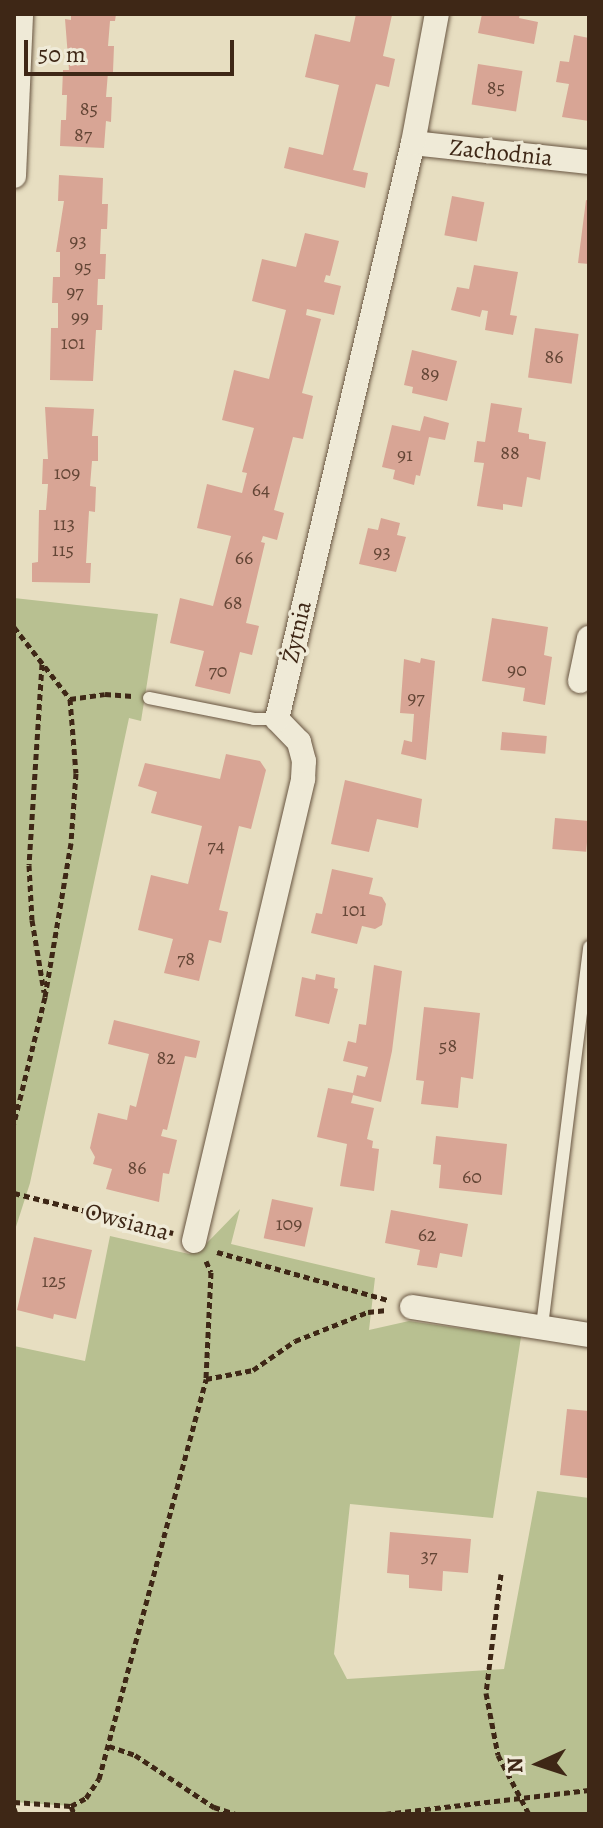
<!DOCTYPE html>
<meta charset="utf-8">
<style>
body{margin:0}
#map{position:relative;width:603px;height:1828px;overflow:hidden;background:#e7dec1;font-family:Alegreya,serif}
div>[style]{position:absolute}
.green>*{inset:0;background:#b8c091}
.building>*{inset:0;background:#d8a595;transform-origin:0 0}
.path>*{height:5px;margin-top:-2.5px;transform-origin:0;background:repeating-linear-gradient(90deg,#3e2716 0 6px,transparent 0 10px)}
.roads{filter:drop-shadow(0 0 2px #685541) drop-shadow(0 0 2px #685541)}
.lane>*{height:12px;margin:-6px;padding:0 6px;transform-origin:6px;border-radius:6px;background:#efead7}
.street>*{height:24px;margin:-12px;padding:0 12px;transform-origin:12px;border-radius:12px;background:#efead7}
span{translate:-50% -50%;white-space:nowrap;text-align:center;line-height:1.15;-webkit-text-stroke:7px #efead7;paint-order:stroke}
.number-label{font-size:20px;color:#644636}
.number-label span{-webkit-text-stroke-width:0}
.street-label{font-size:24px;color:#3e2716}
.frame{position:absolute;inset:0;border:16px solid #3e2716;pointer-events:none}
.north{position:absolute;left:499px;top:1724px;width:80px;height:80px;-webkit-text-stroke:6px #efead7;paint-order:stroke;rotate:267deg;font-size:22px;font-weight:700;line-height:32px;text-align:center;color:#3e2716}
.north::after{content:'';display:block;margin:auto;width:28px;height:36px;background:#3e2716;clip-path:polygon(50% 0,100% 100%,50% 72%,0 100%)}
.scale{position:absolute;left:24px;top:40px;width:210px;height:36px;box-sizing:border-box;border:4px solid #3e2716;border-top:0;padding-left:10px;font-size:24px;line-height:28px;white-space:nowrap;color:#3e2716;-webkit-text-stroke:6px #efead7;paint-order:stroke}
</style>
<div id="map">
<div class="green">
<i style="clip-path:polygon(14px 598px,158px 614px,141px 721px,129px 718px,30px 1183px,14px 1233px)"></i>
<i style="clip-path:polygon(240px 1209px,231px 1244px,375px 1278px,369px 1330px,409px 1321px,521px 1337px,493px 1518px,350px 1504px,334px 1654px,347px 1679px,504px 1669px,537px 1491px,589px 1498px,589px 1814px,74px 1814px,71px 1806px,14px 1802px,14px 1346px,85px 1361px,110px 1236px,189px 1254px,204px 1246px)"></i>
</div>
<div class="building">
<i style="clip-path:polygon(71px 14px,116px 14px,115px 21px,110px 21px,108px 46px,114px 46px,113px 72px,108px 72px,106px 97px,112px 97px,111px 122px,106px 121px,104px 148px,60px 146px,61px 120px,66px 120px,67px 95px,62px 95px,63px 70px,69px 70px,65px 19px,71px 20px)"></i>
<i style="clip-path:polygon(356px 14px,392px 15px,383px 56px,395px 59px,389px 87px,376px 84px,355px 163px,353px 170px,368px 173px,365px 188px,284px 168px,289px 147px,323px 155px,339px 85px,305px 77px,315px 34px,350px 42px)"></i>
<i style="clip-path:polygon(482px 14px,520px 14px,519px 18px,538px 22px,534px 44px,478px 33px)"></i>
<i style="clip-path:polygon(574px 35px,589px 38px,589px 121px,562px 117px,569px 84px,556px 82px,560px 61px,569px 62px)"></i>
<i style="left:478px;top:64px;width:45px;height:41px;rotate:9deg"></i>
<i style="clip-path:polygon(59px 175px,103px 178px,102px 204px,108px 204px,107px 229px,101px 229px,100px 254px,106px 254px,105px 279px,98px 279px,97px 305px,103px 305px,102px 330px,96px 330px,93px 381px,50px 380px,51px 328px,58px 328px,58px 303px,52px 303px,53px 277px,60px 277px,60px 252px,56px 252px,64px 201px,58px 201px)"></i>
<i style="left:452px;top:196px;width:33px;height:40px;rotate:11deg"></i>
<i style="clip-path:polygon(586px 200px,589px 201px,589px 264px,578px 263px)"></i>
<i style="clip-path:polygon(305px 233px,339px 241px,330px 276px,326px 275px,324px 282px,341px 286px,334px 315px,307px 309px,306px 315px,321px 319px,302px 393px,313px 396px,303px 439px,293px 437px,274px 510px,284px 513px,277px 540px,263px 536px,261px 542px,265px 543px,246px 623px,259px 626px,252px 655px,240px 652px,230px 694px,195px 686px,204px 651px,170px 643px,180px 598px,213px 606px,231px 536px,197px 528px,207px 484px,242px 493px,247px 473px,242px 472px,254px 428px,222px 420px,234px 370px,269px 379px,286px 310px,252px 301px,262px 259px,296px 267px)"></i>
<i style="clip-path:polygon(474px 265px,518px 272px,510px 315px,517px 316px,513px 335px,485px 330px,488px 311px,482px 310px,480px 317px,451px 310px,457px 287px,469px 289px)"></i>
<i style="left:535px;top:328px;width:44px;height:50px;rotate:8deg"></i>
<i style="clip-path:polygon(412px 350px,457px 361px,447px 401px,412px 393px,413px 387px,404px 385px)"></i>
<i style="clip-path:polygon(491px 403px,522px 408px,518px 432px,529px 434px,529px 439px,546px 442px,540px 480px,527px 477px,522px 507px,503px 504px,503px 510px,477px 506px,484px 463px,474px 462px,477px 441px,485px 442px)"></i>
<i style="clip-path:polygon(45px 407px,94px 409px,92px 436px,98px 436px,98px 461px,92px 461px,90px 486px,96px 487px,95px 512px,89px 511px,86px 563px,91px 563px,90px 583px,32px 582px,32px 563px,38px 562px,39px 510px,46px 510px,48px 484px,42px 484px,43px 459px,48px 459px)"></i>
<i style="clip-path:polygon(424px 416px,449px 423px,445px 440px,429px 437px,420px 476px,416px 475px,414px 485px,393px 479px,395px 470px,382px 467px,392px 425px,420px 431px)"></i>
<i style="clip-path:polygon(381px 518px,400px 523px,397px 535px,406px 537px,396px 572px,359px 564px,368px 528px,378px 530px)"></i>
<i style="clip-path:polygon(492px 618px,548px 627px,544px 655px,552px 657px,545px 705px,523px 701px,525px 688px,482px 681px)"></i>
<i style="clip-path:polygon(421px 658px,435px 661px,426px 760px,401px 754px,404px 740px,412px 742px,414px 714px,400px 713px,404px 659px,420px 663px)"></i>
<i style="left:502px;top:732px;width:45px;height:18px;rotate:5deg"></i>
<i style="clip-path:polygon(226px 754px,260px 761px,266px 770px,251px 829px,239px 826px,219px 910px,228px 912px,221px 943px,209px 940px,199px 981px,164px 973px,173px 939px,138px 930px,151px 875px,188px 884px,202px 826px,151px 813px,157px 792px,138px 786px,145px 763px,220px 779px)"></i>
<i style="clip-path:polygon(345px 780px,422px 799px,418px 828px,377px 819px,369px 852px,331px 844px)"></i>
<i style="left:555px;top:818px;width:34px;height:31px;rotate:5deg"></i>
<i style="clip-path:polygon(332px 869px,373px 878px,369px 894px,382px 897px,386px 904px,382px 925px,375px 929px,362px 926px,357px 944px,311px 933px,316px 913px,322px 914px)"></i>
<i style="clip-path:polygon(374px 965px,402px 971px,392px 1051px,381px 1102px,353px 1095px,351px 1103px,374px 1108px,367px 1139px,373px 1141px,372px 1148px,379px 1149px,374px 1191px,340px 1186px,347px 1144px,317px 1137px,328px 1088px,353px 1093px,357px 1075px,365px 1077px,368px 1067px,343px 1061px,348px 1041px,356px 1043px,359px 1024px,366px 1025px)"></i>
<i style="clip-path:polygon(316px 974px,335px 978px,334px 988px,338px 989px,329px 1024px,295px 1016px,302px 977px,315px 980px)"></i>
<i style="clip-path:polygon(424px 1007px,480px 1013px,473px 1079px,461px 1077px,458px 1108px,421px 1104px,424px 1081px,416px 1080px)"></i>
<i style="clip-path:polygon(114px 1020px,200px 1041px,196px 1058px,185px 1056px,167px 1130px,163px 1129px,161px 1136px,177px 1140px,169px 1174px,163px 1173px,159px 1202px,106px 1189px,112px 1169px,93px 1164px,95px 1157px,90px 1148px,98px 1113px,127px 1120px,130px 1105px,136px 1107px,149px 1054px,108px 1044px)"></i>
<i style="clip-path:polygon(436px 1136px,507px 1144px,502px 1195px,439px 1188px,441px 1165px,433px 1164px)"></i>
<i style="left:272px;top:1199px;width:42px;height:40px;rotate:12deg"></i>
<i style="clip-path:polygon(391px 1210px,468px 1224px,462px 1257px,440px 1253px,437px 1268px,417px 1265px,420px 1250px,385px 1243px)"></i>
<i style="clip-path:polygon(34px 1237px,92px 1250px,76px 1319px,54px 1314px,53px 1319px,17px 1310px)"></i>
<i style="clip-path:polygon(567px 1409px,589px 1411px,587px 1478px,560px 1475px)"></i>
<i style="clip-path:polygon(390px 1532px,471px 1539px,468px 1573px,443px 1571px,442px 1591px,409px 1588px,409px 1575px,387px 1573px)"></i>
</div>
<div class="path">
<i style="left:14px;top:627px;width:91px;rotate:52.1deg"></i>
<i style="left:70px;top:699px;width:74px;rotate:85.4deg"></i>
<i style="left:76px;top:773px;width:70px;rotate:94.1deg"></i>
<i style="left:71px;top:843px;width:156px;rotate:99.6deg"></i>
<i style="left:45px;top:997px;width:130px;rotate:103.8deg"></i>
<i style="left:42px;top:664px;width:201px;rotate:93.7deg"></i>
<i style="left:29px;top:865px;width:55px;rotate:86.9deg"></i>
<i style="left:32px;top:920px;width:73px;rotate:80.5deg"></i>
<i style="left:70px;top:699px;width:35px;rotate:-8deg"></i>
<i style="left:105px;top:694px;width:28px;rotate:4deg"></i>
<i style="left:14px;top:1193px;width:164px;rotate:14.1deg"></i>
<i style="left:217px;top:1252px;width:178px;rotate:15.7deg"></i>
<i style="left:206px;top:1261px;width:12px;rotate:66deg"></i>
<i style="left:211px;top:1272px;width:107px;rotate:92.7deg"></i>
<i style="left:501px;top:1574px;width:120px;rotate:97.2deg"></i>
<i style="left:486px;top:1693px;width:63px;rotate:79deg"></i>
<i style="left:498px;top:1755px;width:67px;rotate:62.3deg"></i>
<i style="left:109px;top:1746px;width:28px;rotate:19deg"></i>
<i style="left:135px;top:1755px;width:95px;rotate:33.4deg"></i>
<i style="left:214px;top:1807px;width:23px;rotate:18deg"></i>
<i style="left:14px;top:1802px;width:57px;rotate:4deg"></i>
<i style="left:71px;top:1806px;width:17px;rotate:-28deg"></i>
<i style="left:86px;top:1798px;width:23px;rotate:-56deg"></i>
<i style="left:99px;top:1779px;width:414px;rotate:-75deg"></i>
<i style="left:206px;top:1379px;width:48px;rotate:-10.8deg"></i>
<i style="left:253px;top:1370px;width:51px;rotate:-34.6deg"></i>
<i style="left:295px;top:1341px;width:79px;rotate:-21.7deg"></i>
<i style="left:368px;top:1312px;width:19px;rotate:-6deg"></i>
<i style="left:71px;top:1806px;width:9px;rotate:69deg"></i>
<i style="left:14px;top:1808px;width:6px;rotate:72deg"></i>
<i style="left:385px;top:1814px;width:205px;rotate:-6.7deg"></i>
</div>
<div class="roads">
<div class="lane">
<i style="left:149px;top:698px;width:107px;rotate:11.3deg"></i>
<i style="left:254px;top:719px;width:23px"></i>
<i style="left:542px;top:1326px;width:382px;rotate:-82.9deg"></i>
</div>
<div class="street">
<i style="left:413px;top:143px;width:177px;rotate:6.2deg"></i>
<i style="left:14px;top:176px;width:162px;rotate:-87.5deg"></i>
<i style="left:580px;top:681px;width:44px;rotate:-78.2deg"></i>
<i style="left:194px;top:1241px;width:475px;rotate:-76.7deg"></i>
<i style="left:303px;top:779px;width:18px;rotate:-87deg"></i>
<i style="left:304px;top:761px;width:20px;rotate:-105deg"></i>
<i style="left:299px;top:742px;width:32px;rotate:-134deg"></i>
<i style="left:277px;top:719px;width:592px;rotate:-76.72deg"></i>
<i style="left:413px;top:143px;width:131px;rotate:-79.5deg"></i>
<i style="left:412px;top:1307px;width:179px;rotate:9deg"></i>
</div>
</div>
<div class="number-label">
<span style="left:496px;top:87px">85</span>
<span style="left:89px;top:108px">85</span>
<span style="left:83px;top:134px">87</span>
<span style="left:78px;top:240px">93</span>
<span style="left:83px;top:266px">95</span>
<span style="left:75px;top:291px">97</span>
<span style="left:80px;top:316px">99</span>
<span style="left:73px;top:342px">101</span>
<span style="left:554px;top:356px">86</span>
<span style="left:430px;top:373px">89</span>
<span style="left:510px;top:452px">88</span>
<span style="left:405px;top:454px">91</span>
<span style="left:67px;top:472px">109</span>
<span style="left:261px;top:489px">64</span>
<span style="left:64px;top:523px">113</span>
<span style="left:63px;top:549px">115</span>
<span style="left:382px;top:551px">93</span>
<span style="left:244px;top:557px">66</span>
<span style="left:233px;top:602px">68</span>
<span style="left:517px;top:669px">90</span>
<span style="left:218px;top:670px">70</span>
<span style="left:416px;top:697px">97</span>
<span style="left:216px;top:845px">74</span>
<span style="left:354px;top:909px">101</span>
<span style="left:186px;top:958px">78</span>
<span style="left:448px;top:1045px">58</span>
<span style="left:166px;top:1057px">82</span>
<span style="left:137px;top:1167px">86</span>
<span style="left:472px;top:1176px">60</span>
<span style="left:289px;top:1223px">109</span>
<span style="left:427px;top:1234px">62</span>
<span style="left:54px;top:1280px">125</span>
<span style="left:429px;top:1555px">37</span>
</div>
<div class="street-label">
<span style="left:501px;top:153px;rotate:6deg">Zachodnia</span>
<span style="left:297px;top:632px;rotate:-77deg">Żytnia</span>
<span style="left:127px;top:1222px;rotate:15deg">Owsiana</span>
</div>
<div class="frame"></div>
<div class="north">N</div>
<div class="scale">50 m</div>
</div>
